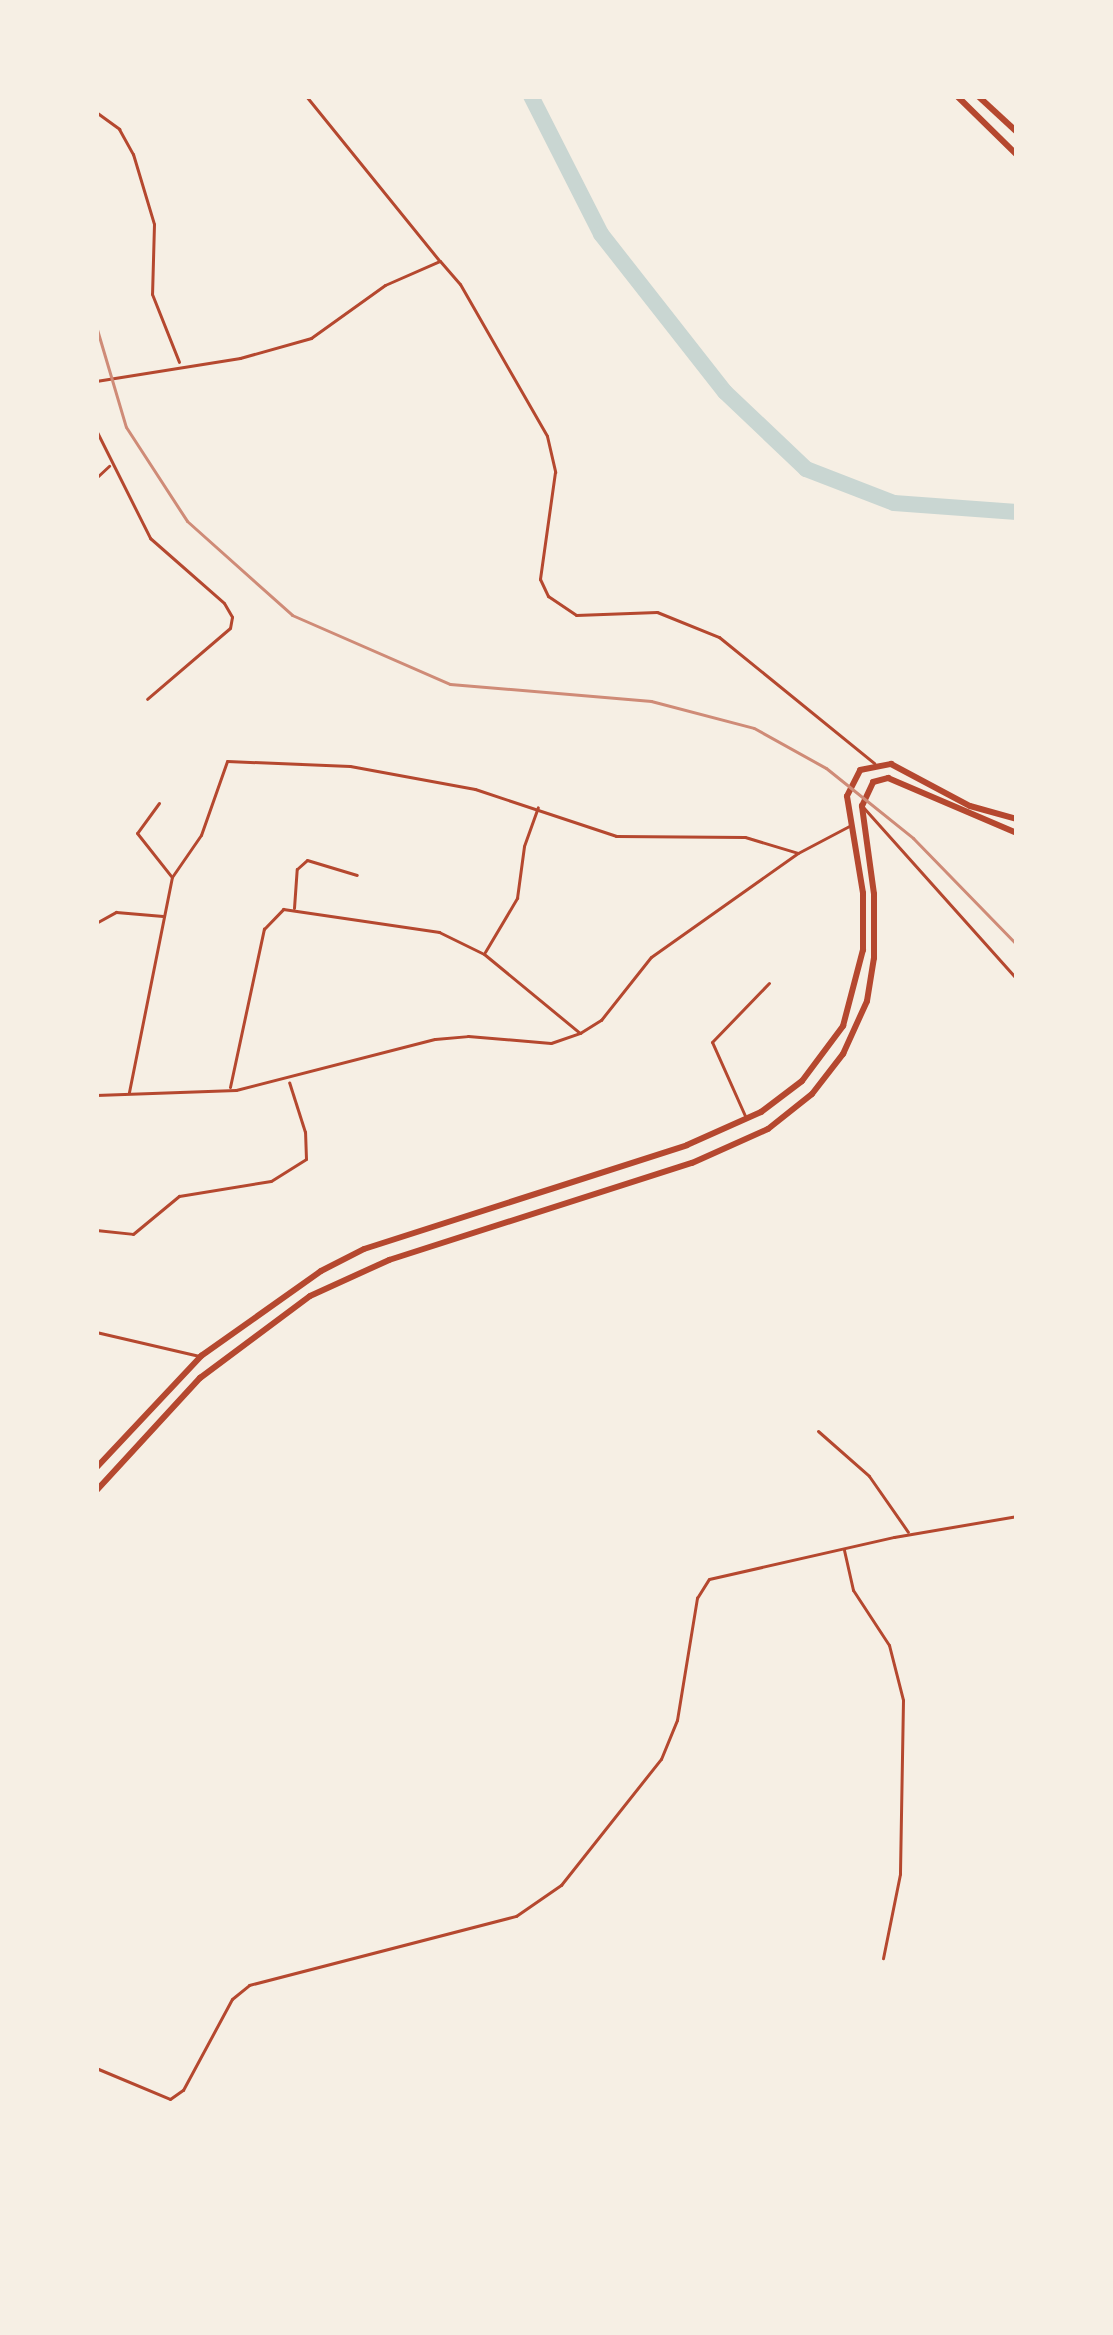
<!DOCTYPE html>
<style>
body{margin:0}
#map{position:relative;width:1113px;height:2335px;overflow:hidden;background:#f6efe4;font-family:"DM Sans",sans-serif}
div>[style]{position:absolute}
.river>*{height:16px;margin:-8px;padding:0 8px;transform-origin:8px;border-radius:8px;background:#c9d6d2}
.minor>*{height:3px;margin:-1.5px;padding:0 1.5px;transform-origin:1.5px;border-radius:1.5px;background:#b5482f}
.primary>*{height:6px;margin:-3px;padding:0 3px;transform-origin:3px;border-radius:3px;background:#b5482f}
.rail>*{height:3px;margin:-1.5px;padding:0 1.5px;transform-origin:1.5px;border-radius:1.5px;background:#cf8b77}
span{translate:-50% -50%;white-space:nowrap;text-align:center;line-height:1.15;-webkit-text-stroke:10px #f6efe4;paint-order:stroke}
.frame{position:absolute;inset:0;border:99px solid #f6efe4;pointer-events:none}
</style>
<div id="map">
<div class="river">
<i style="left:531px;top:96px;width:155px;rotate:63.1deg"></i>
<i style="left:601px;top:234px;width:201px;rotate:51.9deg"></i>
<i style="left:725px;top:392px;width:112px;rotate:43.5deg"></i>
<i style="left:806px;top:469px;width:94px;rotate:21.1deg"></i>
<i style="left:894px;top:503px;width:123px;rotate:4.2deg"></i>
</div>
<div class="minor">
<i style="left:306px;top:96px;width:211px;rotate:51deg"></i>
<i style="left:96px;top:112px;width:29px;rotate:36deg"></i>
<i style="left:119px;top:129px;width:29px;rotate:61deg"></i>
<i style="left:133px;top:154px;width:73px;rotate:73.3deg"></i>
<i style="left:154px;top:224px;width:70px;rotate:91.6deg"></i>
<i style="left:152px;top:294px;width:73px;rotate:68.3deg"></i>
<i style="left:96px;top:381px;width:146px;rotate:-9.1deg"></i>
<i style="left:240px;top:358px;width:74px;rotate:-15.7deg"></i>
<i style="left:311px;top:338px;width:91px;rotate:-35.6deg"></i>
<i style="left:385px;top:285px;width:60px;rotate:-23.6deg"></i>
<i style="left:440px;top:261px;width:30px;rotate:49deg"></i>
<i style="left:460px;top:284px;width:175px;rotate:60.2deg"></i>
<i style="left:547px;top:436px;width:37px;rotate:77deg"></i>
<i style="left:555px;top:472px;width:108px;rotate:98deg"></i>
<i style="left:540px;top:579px;width:19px;rotate:65deg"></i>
<i style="left:548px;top:596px;width:34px;rotate:34deg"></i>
<i style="left:576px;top:615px;width:81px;rotate:-2.1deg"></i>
<i style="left:657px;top:612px;width:67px;rotate:22deg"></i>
<i style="left:719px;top:637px;width:200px;rotate:39.1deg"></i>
<i style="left:96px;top:430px;width:121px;rotate:63.4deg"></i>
<i style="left:150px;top:538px;width:98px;rotate:41.3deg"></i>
<i style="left:224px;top:603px;width:16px;rotate:60deg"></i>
<i style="left:232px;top:617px;width:11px;rotate:100deg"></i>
<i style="left:230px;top:628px;width:109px;rotate:139.5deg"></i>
<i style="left:96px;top:478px;width:18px;rotate:-43deg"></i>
<i style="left:159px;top:803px;width:37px;rotate:126deg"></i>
<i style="left:137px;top:833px;width:55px;rotate:51.7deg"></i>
<i style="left:863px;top:807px;width:231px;rotate:48.2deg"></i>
<i style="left:294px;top:908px;width:39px;rotate:-86deg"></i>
<i style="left:297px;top:869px;width:13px;rotate:-42deg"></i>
<i style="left:307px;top:860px;width:52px;rotate:16.7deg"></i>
<i style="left:96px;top:923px;width:23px;rotate:-29deg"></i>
<i style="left:116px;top:912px;width:47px;rotate:4.9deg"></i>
<i style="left:485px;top:952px;width:63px;rotate:-59.3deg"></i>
<i style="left:517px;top:898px;width:52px;rotate:-82.3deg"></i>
<i style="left:524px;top:846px;width:41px;rotate:-70.3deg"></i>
<i style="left:230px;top:1087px;width:162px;rotate:-77.9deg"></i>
<i style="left:264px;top:929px;width:28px;rotate:-46deg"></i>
<i style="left:283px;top:909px;width:158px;rotate:8.4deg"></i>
<i style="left:439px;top:932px;width:50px;rotate:26.1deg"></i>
<i style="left:484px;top:954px;width:124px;rotate:39.5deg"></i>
<i style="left:129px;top:1092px;width:219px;rotate:-78.7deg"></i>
<i style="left:172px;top:877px;width:51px;rotate:-55.4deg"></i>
<i style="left:201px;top:835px;width:78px;rotate:-70.6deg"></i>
<i style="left:227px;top:761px;width:123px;rotate:2.3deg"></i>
<i style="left:350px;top:766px;width:127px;rotate:10.4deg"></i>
<i style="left:475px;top:789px;width:149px;rotate:18.4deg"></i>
<i style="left:616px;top:836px;width:129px;rotate:0.4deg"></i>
<i style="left:745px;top:837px;width:55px;rotate:16.8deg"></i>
<i style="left:96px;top:1095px;width:140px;rotate:-2deg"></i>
<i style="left:236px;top:1090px;width:205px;rotate:-14.4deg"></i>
<i style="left:435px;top:1039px;width:33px;rotate:-5deg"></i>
<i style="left:468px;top:1036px;width:83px;rotate:4.8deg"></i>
<i style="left:551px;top:1043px;width:31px;rotate:-19deg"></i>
<i style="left:580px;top:1033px;width:25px;rotate:-32deg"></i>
<i style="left:601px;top:1020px;width:80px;rotate:-51.6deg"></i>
<i style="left:651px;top:957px;width:180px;rotate:-35.3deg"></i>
<i style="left:798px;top:853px;width:60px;rotate:-27.8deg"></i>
<i style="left:746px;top:1118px;width:83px;rotate:-114.1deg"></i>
<i style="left:712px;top:1042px;width:82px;rotate:-46deg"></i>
<i style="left:96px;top:1230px;width:37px;rotate:6deg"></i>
<i style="left:133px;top:1234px;width:60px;rotate:-39.6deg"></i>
<i style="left:179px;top:1196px;width:93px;rotate:-9.3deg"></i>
<i style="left:271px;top:1181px;width:41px;rotate:-32.2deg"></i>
<i style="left:306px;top:1159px;width:27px;rotate:-92deg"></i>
<i style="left:305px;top:1132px;width:52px;rotate:-107.7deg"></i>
<i style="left:96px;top:1332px;width:106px;rotate:13.1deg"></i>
<i style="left:818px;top:1431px;width:68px;rotate:41.4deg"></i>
<i style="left:869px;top:1476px;width:68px;rotate:55.1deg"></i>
<i style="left:844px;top:1550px;width:41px;rotate:77.3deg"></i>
<i style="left:853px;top:1590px;width:66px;rotate:56.8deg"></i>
<i style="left:889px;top:1645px;width:57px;rotate:75.7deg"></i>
<i style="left:903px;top:1700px;width:174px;rotate:91deg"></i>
<i style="left:900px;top:1874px;width:86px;rotate:101.4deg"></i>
<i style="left:96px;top:2068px;width:80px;rotate:22.7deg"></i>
<i style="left:170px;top:2099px;width:16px;rotate:-35deg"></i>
<i style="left:183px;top:2090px;width:103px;rotate:-61.7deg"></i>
<i style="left:232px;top:1999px;width:22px;rotate:-39deg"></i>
<i style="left:249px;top:1985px;width:276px;rotate:-14.5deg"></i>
<i style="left:516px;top:1916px;width:55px;rotate:-34.6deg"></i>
<i style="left:561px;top:1885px;width:161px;rotate:-51.6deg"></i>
<i style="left:661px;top:1759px;width:42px;rotate:-67.7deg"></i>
<i style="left:677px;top:1720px;width:124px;rotate:-80.7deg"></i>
<i style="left:697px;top:1598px;width:22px;rotate:-58deg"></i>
<i style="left:709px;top:1579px;width:190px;rotate:-12.8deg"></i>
<i style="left:894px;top:1537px;width:125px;rotate:-9.7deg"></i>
</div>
<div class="primary">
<i style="left:957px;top:96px;width:84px;rotate:44.5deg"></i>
<i style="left:978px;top:96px;width:53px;rotate:42.7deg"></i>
<i style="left:96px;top:1468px;width:154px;rotate:-46.8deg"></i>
<i style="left:201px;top:1356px;width:147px;rotate:-35.3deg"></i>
<i style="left:321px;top:1271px;width:48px;rotate:-27.1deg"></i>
<i style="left:364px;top:1249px;width:339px;rotate:-17.8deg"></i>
<i style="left:687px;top:1145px;width:81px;rotate:-24deg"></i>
<i style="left:761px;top:1112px;width:51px;rotate:-37.1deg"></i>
<i style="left:802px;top:1081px;width:69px;rotate:-53.3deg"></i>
<i style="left:843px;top:1026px;width:79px;rotate:-75.3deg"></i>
<i style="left:863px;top:950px;width:57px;rotate:-90deg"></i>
<i style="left:863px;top:893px;width:98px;rotate:-99.4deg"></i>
<i style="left:847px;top:796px;width:29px;rotate:-63deg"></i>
<i style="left:860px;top:770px;width:32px;rotate:-11deg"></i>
<i style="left:891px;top:764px;width:89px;rotate:28deg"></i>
<i style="left:970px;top:806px;width:49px;rotate:15.5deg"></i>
<i style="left:96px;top:1491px;width:154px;rotate:-47.4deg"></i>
<i style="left:200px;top:1378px;width:137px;rotate:-36.7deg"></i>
<i style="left:310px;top:1296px;width:87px;rotate:-24.5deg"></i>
<i style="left:389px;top:1260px;width:318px;rotate:-17.8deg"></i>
<i style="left:692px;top:1163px;width:83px;rotate:-24.1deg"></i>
<i style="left:768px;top:1129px;width:56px;rotate:-38.5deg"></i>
<i style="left:812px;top:1094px;width:51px;rotate:-52.2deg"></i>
<i style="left:843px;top:1054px;width:58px;rotate:-65.6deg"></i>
<i style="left:867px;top:1001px;width:44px;rotate:-80.8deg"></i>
<i style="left:874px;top:958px;width:64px;rotate:-90deg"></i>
<i style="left:874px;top:894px;width:89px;rotate:-97.8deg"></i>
<i style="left:862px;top:806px;width:26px;rotate:-65deg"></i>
<i style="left:873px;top:782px;width:16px;rotate:-15deg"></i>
<i style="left:888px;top:778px;width:140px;rotate:23.1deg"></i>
</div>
<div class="rail">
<i style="left:96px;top:326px;width:105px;rotate:73.5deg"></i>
<i style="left:126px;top:427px;width:112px;rotate:57deg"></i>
<i style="left:187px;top:521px;width:141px;rotate:41.8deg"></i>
<i style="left:292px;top:615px;width:172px;rotate:23.6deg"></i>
<i style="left:450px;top:684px;width:202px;rotate:4.8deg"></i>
<i style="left:651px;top:701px;width:106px;rotate:14.7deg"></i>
<i style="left:754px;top:728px;width:82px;rotate:29.1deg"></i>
<i style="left:826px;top:768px;width:112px;rotate:38.8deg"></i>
<i style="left:913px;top:838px;width:149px;rotate:45.8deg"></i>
</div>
<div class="frame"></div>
</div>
